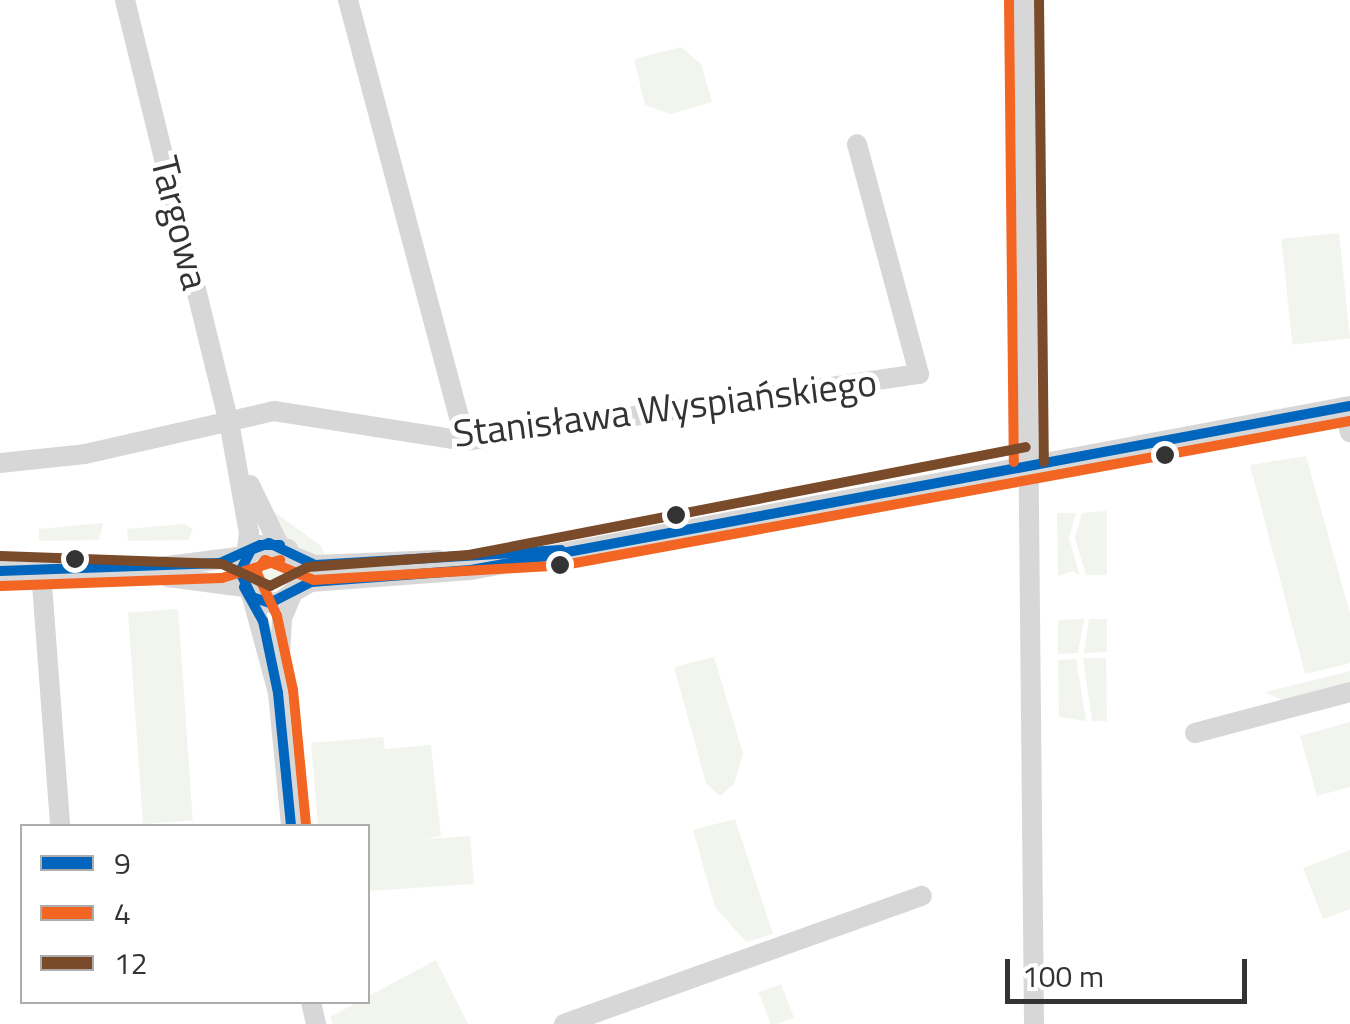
<!DOCTYPE html>
<meta charset="utf-8">
<style>
body{margin:0}
#map{position:relative;width:1350px;height:1024px;overflow:hidden;background:#fff;font-family:"Titillium Web",sans-serif}
div>[style]{position:absolute}
.green>*{inset:0;background:#f1f5ed;transform-origin:0 0}
.round{border-radius:50%}
.minor>*{height:20px;margin:-10px;padding:0 10px;transform-origin:10px;border-radius:10px;background:#d7d7d7}
.bus-1>*{height:10px;margin:-5px;padding:0 5px;transform-origin:5px;border-radius:5px;background:#0065bd}
.bus-2>*{height:10px;margin:-5px;padding:0 5px;transform-origin:5px;border-radius:5px;background:#f26522}
.bus-3>*{height:10px;margin:-5px;padding:0 5px;transform-origin:5px;border-radius:5px;background:#7a4b2a}
.dots>*{width:28px;height:28px;translate:-50% -50%;box-sizing:border-box;border:5px solid #fff;border-radius:50%}
span{translate:-50% -50%;white-space:nowrap;text-align:center;line-height:1.15;-webkit-text-stroke:10px #fff;paint-order:stroke}
.street-label{font-size:38px;color:#333}
.legend{position:absolute;left:20px;top:824px;width:350px;height:180px;box-sizing:border-box;background:#fff;border:2px solid #adadad;margin:0;padding:12px 18px;list-style:none;font-size:30px;color:#333}
.legend li{display:flex;align-items:center;gap:20px;height:50px}
.legend b{width:50px;border:2px solid #adadad}
.scale{position:absolute;left:1005px;top:959px;width:242px;height:45px;box-sizing:border-box;border:5px solid #333;border-top:0;padding-left:12px;font-size:30px;line-height:35px;white-space:nowrap;color:#333;-webkit-text-stroke:8px #fff;paint-order:stroke}
</style>
<div id="map">
<div class="green">
<i style="clip-path:polygon(681px 47px,701px 64px,712px 102px,670px 114px,645px 105px,634px 59px)"></i>
<i style="left:1339px;top:233px;width:106px;height:58px;rotate:84deg"></i>
<i style="clip-path:polygon(1306px 456px,1350px 614px,1350px 663px,1305px 674px,1250px 465px)"></i>
<i style="clip-path:polygon(273px 511px,321px 546px,326px 558px,301px 551px,279px 534px)"></i>
<i style="clip-path:polygon(1107px 511px,1107px 575px,1086px 575px,1075px 538px,1082px 513px)"></i>
<i style="clip-path:polygon(1057px 513px,1076px 513px,1069px 538px,1080px 576px,1073px 571px,1058px 576px)"></i>
<i style="clip-path:polygon(103px 523px,99px 540px,39px 541px,39px 529px)"></i>
<i style="clip-path:polygon(184px 524px,193px 529px,188px 540px,128px 541px,127px 529px)"></i>
<i class="round" style="left:249px;top:553px;width:38px;height:38px"></i>
<i style="left:178px;top:609px;width:212px;height:50px;rotate:86deg"></i>
<i style="clip-path:polygon(1084px 619px,1078px 653px,1058px 654px,1058px 620px)"></i>
<i style="clip-path:polygon(1089px 619px,1107px 619px,1107px 652px,1084px 653px)"></i>
<i style="clip-path:polygon(714px 657px,743px 753px,734px 784px,720px 796px,706px 783px,674px 667px)"></i>
<i style="clip-path:polygon(1083px 658px,1106px 658px,1107px 721px,1092px 721px)"></i>
<i style="clip-path:polygon(1077px 659px,1077px 665px,1086px 721px,1059px 717px,1058px 660px)"></i>
<i style="clip-path:polygon(1350px 671px,1350px 684px,1284px 701px,1265px 692px)"></i>
<i style="clip-path:polygon(1350px 722px,1350px 787px,1317px 796px,1300px 736px)"></i>
<i style="clip-path:polygon(383px 737px,385px 749px,431px 745px,441px 836px,423px 839px,470px 836px,474px 884px,368px 891px,368px 826px,318px 826px,311px 743px)"></i>
<i style="clip-path:polygon(735px 819px,773px 934px,746px 942px,715px 907px,693px 830px)"></i>
<i style="clip-path:polygon(1350px 850px,1350px 909px,1323px 919px,1303px 868px)"></i>
<i style="clip-path:polygon(436px 960px,468px 1024px,333px 1024px,330px 1017px)"></i>
<i style="left:781px;top:984px;width:36px;height:24px;rotate:69deg"></i>
</div>
<div class="minor">
<i style="left:125px;top:0;width:435px;rotate:76.2deg"></i>
<i style="left:229px;top:422px;width:113px;rotate:79.8deg"></i>
<i style="left:249px;top:533px;width:23px;rotate:97deg"></i>
<i style="left:348px;top:0;width:456px;rotate:75.1deg"></i>
<i style="left:1024px;top:0;width:1024px;rotate:89.44deg"></i>
<i style="left:1344px;top:407px;width:26px;rotate:77deg"></i>
<i style="left:0;top:463px;width:85px;rotate:-6deg"></i>
<i style="left:85px;top:454px;width:194px;rotate:-12.8deg"></i>
<i style="left:274px;top:411px;width:193px;rotate:8.9deg"></i>
<i style="left:465px;top:441px;width:459px;rotate:-8.4deg"></i>
<i style="left:919px;top:374px;width:238px;rotate:-105.1deg"></i>
<i style="left:250px;top:485px;width:67px;rotate:64.2deg"></i>
<i style="left:295px;top:557px;width:22px;rotate:22deg"></i>
<i style="left:315px;top:565px;width:124px;rotate:-2.3deg"></i>
<i style="left:0;top:571px;width:127px"></i>
<i style="left:127px;top:571px;width:120px;rotate:-7.2deg"></i>
<i style="left:41px;top:571px;width:256px;rotate:85.7deg"></i>
<i style="left:168px;top:577px;width:77px;rotate:7.5deg"></i>
<i style="left:252px;top:597px;width:99px;rotate:74.8deg"></i>
<i style="left:278px;top:693px;width:134px;rotate:84.4deg"></i>
<i style="left:278px;top:693px;width:75px;rotate:-86.9deg"></i>
<i style="left:282px;top:618px;width:28px;rotate:-67deg"></i>
<i style="left:293px;top:592px;width:10px;rotate:-61deg"></i>
<i style="left:298px;top:583px;width:10px;rotate:-79deg"></i>
<i style="left:300px;top:573px;width:27px;rotate:-117deg"></i>
<i style="left:288px;top:549px;width:28px;rotate:-172deg"></i>
<i style="left:260px;top:545px;width:18px;rotate:142deg"></i>
<i style="left:246px;top:556px;width:17px;rotate:111deg"></i>
<i style="left:240px;top:572px;width:28px;rotate:64deg"></i>
<i style="left:252px;top:597px;width:19px;rotate:18deg"></i>
<i style="left:270px;top:603px;width:11px;rotate:-10deg"></i>
<i style="left:281px;top:601px;width:15px;rotate:-37deg"></i>
<i style="left:293px;top:592px;width:21px;rotate:-29deg"></i>
<i style="left:311px;top:582px;width:160px;rotate:-4.3deg"></i>
<i style="left:471px;top:570px;width:894px;rotate:-10.57deg"></i>
<i style="left:1195px;top:733px;width:160px;rotate:-14.8deg"></i>
<i style="left:311px;top:1002px;width:23px;rotate:77deg"></i>
<i style="left:564px;top:1024px;width:380px;rotate:-19.7deg"></i>
</div>
<div class="bus-1">
<i style="left:561px;top:550px;width:246px;rotate:176.5deg"></i>
<i style="left:315px;top:565px;width:51px;rotate:-154.4deg"></i>
<i style="left:269px;top:543px;width:19px;rotate:159deg"></i>
<i style="left:251px;top:550px;width:25px;rotate:117deg"></i>
<i style="left:240px;top:572px;width:28px;rotate:64deg"></i>
<i style="left:252px;top:597px;width:19px;rotate:18deg"></i>
<i style="left:270px;top:603px;width:46px;rotate:-27.1deg"></i>
<i style="left:311px;top:582px;width:160px;rotate:-4.3deg"></i>
<i style="left:471px;top:570px;width:894px;rotate:-10.57deg"></i>
<i style="left:0;top:571px;width:220px;rotate:-2.1deg"></i>
<i style="left:220px;top:563px;width:44px;rotate:-24.2deg"></i>
<i style="left:260px;top:545px;width:20px"></i>
<i style="left:244px;top:587px;width:39px;rotate:61deg"></i>
<i style="left:263px;top:621px;width:74px;rotate:78.2deg"></i>
<i style="left:278px;top:693px;width:134px;rotate:84.4deg"></i>
</div>
<div class="bus-2">
<i style="left:1009px;top:0;width:462px;rotate:89.4deg"></i>
<i style="left:1px;top:586px;width:221px;rotate:-2.1deg"></i>
<i style="left:222px;top:578px;width:61px;rotate:-17.2deg"></i>
<i style="left:306px;top:825px;width:136px;rotate:-95.5deg"></i>
<i style="left:293px;top:690px;width:76px;rotate:-102.2deg"></i>
<i style="left:277px;top:616px;width:50px;rotate:-115deg"></i>
<i style="left:256px;top:571px;width:14px;rotate:-51deg"></i>
<i style="left:265px;top:560px;width:53px;rotate:22.2deg"></i>
<i style="left:314px;top:580px;width:250px;rotate:-3.4deg"></i>
<i style="left:564px;top:565px;width:799px;rotate:-10.38deg"></i>
</div>
<div class="bus-3">
<i style="left:1039px;top:0;width:462px;rotate:89.4deg"></i>
<i style="left:1px;top:556px;width:221px;rotate:2.1deg"></i>
<i style="left:222px;top:564px;width:53px;rotate:24.6deg"></i>
<i style="left:270px;top:586px;width:42px;rotate:-26.6deg"></i>
<i style="left:308px;top:567px;width:161px;rotate:-4.3deg"></i>
<i style="left:469px;top:555px;width:567px;rotate:-10.97deg"></i>
</div>
<div class="dots">
<i style="left:1165px;top:455px;background:#333"></i>
<i style="left:676px;top:515px;background:#333"></i>
<i style="left:75px;top:559px;background:#333"></i>
<i style="left:560px;top:565px;background:#333"></i>
</div>
<div class="street-label">
<span style="left:180px;top:223px;rotate:76deg">Targowa</span>
<span style="left:665px;top:408px;rotate:-7deg">Stanisława Wyspiańskiego</span>
</div>
<ul class="legend">
<li><b style="height:12px;background:#0065bd"></b>9</li>
<li><b style="height:12px;background:#f26522"></b>4</li>
<li><b style="height:12px;background:#7a4b2a"></b>12</li>
</ul>
<div class="scale">100 m</div>
</div>
